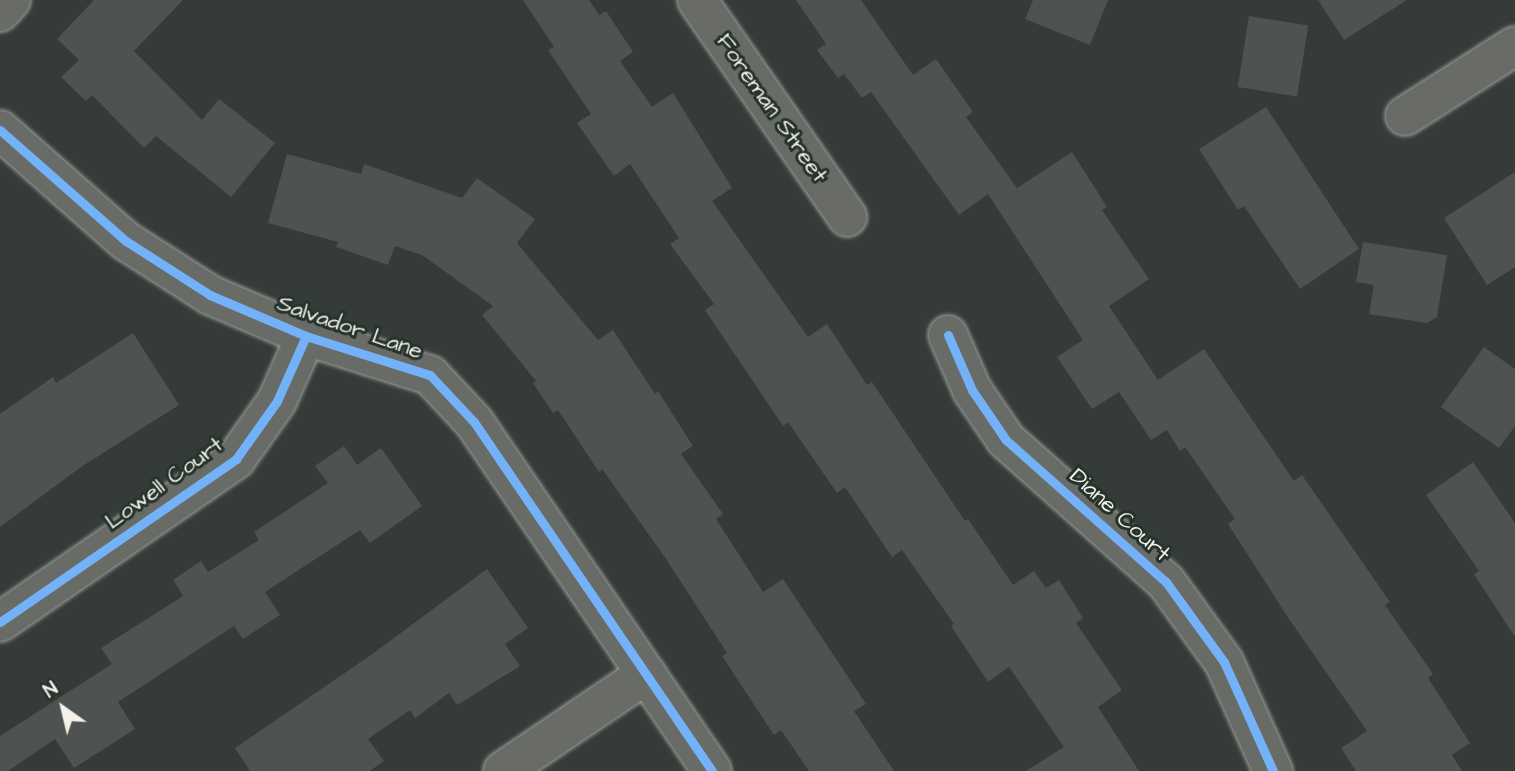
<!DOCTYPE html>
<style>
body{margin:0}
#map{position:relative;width:1515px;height:771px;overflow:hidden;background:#353b38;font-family:"Architects Daughter",sans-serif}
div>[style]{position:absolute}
.building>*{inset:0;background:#4e5250;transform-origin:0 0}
.roads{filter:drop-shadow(0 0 2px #9c9e9b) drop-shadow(0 0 2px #9c9e9b)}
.minor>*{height:38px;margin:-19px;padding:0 19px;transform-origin:19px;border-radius:19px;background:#686b66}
.cycleway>*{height:9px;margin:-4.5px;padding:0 4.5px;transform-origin:4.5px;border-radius:4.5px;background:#73b2f8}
span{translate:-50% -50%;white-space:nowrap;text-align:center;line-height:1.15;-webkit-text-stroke:6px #26332d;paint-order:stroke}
.street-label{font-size:23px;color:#f4f1e8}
.north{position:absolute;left:28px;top:673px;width:70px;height:70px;-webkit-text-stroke:5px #26332d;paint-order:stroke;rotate:326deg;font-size:19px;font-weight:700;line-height:28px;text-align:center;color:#f4f1e8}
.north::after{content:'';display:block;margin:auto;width:24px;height:32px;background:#f4f1e8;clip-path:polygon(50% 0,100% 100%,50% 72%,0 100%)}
</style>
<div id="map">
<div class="building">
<i style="clip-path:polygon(94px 0,183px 0,134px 51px,202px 120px,219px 99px,275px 143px,231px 197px,156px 136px,144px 148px,92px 95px,86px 101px,61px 77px,79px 60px,57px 39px)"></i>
<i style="clip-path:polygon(523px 0,589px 0,599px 15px,606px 11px,633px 52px,620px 61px,652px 107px,673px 93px,732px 188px,712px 201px,808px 337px,827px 324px,867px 385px,872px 382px,965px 521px,968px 519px,1013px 585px,1034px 571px,1046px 588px,1059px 580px,1083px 618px,1076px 623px,1122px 690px,1098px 707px,1139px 771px,1026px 771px,1064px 747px,1009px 667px,988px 682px,951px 626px,954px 624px,902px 550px,892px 557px,845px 487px,837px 493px,788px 422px,783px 426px,705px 310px,714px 304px,670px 244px,679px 238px,630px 164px,614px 176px,577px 123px,591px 114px,548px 50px,554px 47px)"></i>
<i style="clip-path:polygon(796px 0,861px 0,913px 75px,936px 59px,973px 112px,966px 117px,1017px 188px,1072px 152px,1107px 207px,1102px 210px,1149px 279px,1109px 306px,1158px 380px,1204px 349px,1294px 481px,1302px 475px,1390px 602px,1385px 605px,1433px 674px,1428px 678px,1470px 743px,1452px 755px,1462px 771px,1356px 771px,1341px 748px,1367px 731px,1287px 616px,1228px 524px,1235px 519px,1185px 447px,1180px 451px,1167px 430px,1151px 440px,1119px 392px,1092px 409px,1057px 357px,1083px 340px,988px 194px,959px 215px,871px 92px,862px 98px,844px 74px,838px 78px,817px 50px,826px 44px)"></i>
<i style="clip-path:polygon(1033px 0,1108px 0,1090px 45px,1025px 19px)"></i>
<i style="clip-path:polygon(1318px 0,1407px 0,1344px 40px)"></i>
<i style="left:1249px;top:16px;width:60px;height:72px;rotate:9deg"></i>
<i style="clip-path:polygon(1266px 107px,1359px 249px,1300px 289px,1244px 206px,1238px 210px,1199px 149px)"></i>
<i style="clip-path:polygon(287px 154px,361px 174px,364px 164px,462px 198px,477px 178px,535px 219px,517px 243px,598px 340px,613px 330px,655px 394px,658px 391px,693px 446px,681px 454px,723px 514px,716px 519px,763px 592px,783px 579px,866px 704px,854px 711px,894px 771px,809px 771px,781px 730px,774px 735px,722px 656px,727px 653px,664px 556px,602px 469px,599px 472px,558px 410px,553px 413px,533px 383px,536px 381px,482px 315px,493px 306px,422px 255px,395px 246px,388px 265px,336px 247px,338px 242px,268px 223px)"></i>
<i style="clip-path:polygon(1515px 172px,1515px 267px,1487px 285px,1444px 218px)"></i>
<i style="clip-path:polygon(1363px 242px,1447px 255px,1437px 317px,1427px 323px,1369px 314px,1374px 285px,1356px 282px)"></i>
<i style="clip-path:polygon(133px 333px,179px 405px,81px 467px,0 527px,0 414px,53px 377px,56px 383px)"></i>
<i style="clip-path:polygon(1484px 347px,1515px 369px,1515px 426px,1499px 448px,1441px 407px)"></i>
<i style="clip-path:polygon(344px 446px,357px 465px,381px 448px,422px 506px,370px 543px,360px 530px,265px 592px,280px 615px,243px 639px,234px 626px,118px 702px,135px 729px,74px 768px,55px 739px,8px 771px,0 771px,0 736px,112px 664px,101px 648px,183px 596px,173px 580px,201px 561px,208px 572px,259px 540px,254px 532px,328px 483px,315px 466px)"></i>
<i style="clip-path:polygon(1473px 462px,1515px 523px,1515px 637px,1474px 574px,1479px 571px,1426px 495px)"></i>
<i style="clip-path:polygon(487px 569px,528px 628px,505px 644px,520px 666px,457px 705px,449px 693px,415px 718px,410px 710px,368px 739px,384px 761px,370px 771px,250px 771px,235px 748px,371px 655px)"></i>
</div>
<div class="roads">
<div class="minor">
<i style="left:697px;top:0;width:264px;rotate:55.3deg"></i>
<i style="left:0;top:12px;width:16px;rotate:-47deg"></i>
<i style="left:1405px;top:116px;width:130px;rotate:-32.5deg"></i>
<i style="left:0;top:130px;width:168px;rotate:41.4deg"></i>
<i style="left:126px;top:241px;width:100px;rotate:32.7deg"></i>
<i style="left:210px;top:295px;width:104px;rotate:23.1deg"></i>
<i style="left:306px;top:336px;width:130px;rotate:17.5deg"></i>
<i style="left:430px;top:375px;width:64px;rotate:46.9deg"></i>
<i style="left:474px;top:422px;width:422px;rotate:55.7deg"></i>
<i style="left:948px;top:335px;width:60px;rotate:66.4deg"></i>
<i style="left:972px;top:390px;width:60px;rotate:55.8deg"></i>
<i style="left:1006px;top:440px;width:214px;rotate:41.6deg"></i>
<i style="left:1166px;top:582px;width:99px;rotate:54.1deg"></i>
<i style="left:1224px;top:662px;width:120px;rotate:65.8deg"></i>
<i style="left:0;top:622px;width:287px;rotate:-34.6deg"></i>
<i style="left:236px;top:459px;width:71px;rotate:-54.7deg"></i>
<i style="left:277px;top:401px;width:71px;rotate:-66deg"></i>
<i style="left:503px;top:771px;width:173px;rotate:-34.1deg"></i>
</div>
</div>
<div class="cycleway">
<i style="left:0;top:130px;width:168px;rotate:41.4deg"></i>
<i style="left:126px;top:241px;width:100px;rotate:32.7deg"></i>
<i style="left:210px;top:295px;width:104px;rotate:23.1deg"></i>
<i style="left:306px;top:336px;width:130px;rotate:17.5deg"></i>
<i style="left:430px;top:375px;width:64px;rotate:46.9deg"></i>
<i style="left:474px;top:422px;width:422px;rotate:55.7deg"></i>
<i style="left:948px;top:335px;width:60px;rotate:66.4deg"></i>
<i style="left:972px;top:390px;width:60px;rotate:55.8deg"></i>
<i style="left:1006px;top:440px;width:214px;rotate:41.6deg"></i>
<i style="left:1166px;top:582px;width:99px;rotate:54.1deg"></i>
<i style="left:1224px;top:662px;width:120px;rotate:65.8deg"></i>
<i style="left:0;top:622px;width:287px;rotate:-34.6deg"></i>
<i style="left:236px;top:459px;width:71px;rotate:-54.7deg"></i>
<i style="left:277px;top:401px;width:71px;rotate:-66deg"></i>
</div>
<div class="street-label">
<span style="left:772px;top:108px;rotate:55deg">Foreman Street</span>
<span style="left:350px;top:327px;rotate:19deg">Salvador Lane</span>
<span style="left:164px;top:483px;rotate:-36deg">Lowell Court</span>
<span style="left:1120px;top:515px;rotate:42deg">Diane Court</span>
</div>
<div class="north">N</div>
</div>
